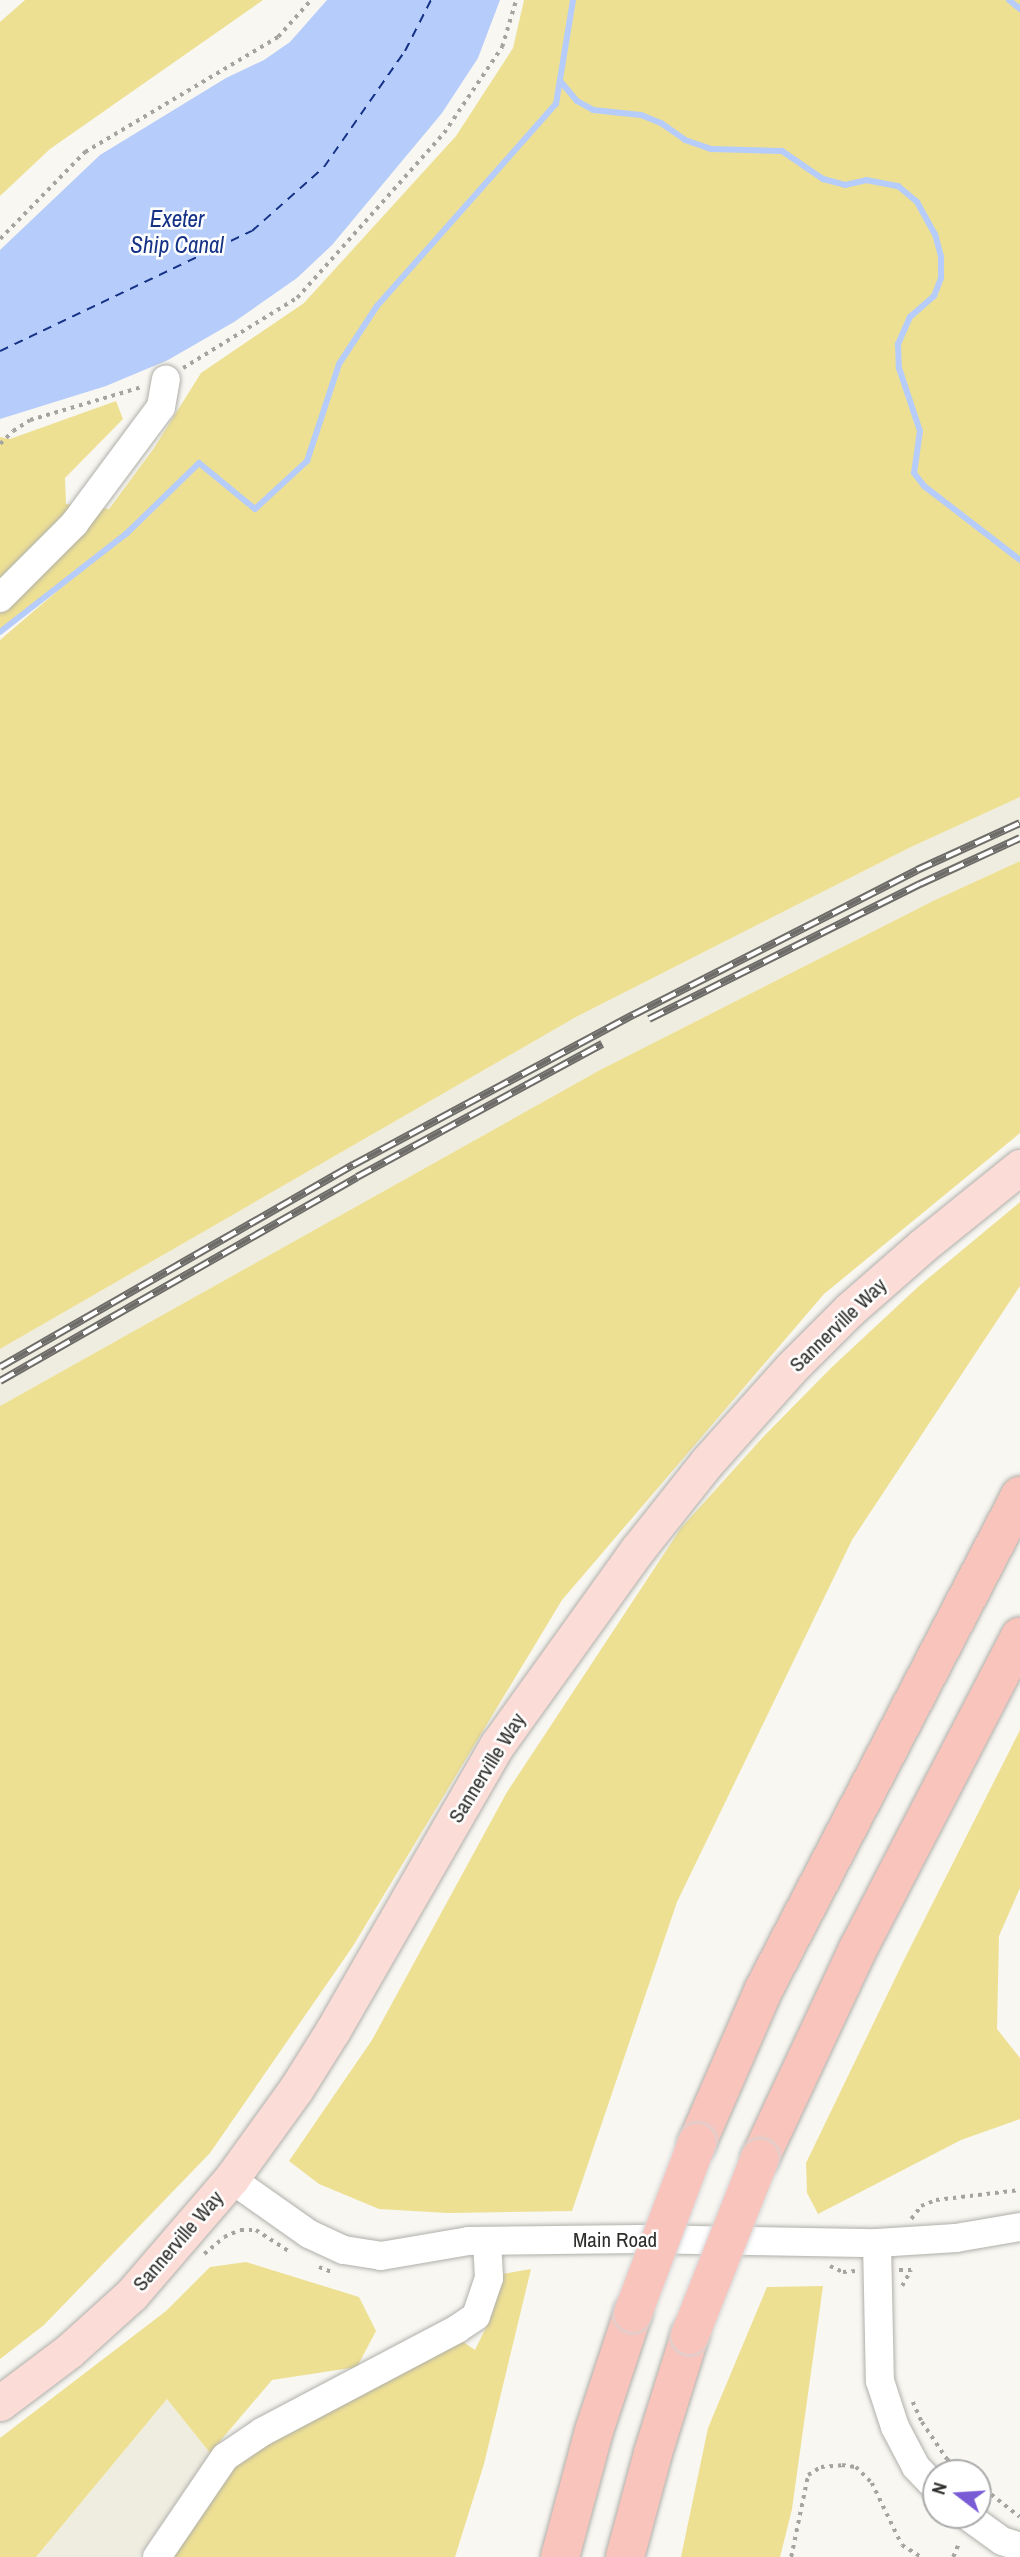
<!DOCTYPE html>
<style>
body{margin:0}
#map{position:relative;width:1020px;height:2557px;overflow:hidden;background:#f8f7f2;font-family:"Archivo Narrow",sans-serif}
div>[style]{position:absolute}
.built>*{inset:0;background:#efede0}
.green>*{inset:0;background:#eee093}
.water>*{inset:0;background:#b6ccfa}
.stream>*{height:6px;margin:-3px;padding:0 3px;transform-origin:3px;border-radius:3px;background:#b6ccfa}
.ferry>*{height:2px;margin-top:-1px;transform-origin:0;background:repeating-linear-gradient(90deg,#153286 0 9px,transparent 0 16px)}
.path>*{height:3.5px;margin-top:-1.75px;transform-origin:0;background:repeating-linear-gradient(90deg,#a5a4a0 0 3.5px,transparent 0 8.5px)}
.roads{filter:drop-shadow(0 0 2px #b0afaa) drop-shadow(0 0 2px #b0afaa)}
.minor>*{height:28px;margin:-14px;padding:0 14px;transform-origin:14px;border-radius:14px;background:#fff}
.major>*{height:35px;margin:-17.5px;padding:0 17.5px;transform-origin:17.5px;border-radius:17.5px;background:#fbdcd7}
.highway>*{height:38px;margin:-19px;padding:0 19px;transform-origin:19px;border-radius:19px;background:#f9c4bc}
.rail>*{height:8px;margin-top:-4px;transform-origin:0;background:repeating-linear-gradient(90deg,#fff 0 16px,#6d6c69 0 32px);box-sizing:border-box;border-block:2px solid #6d6c69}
.bridges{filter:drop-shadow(0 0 2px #d5d5d5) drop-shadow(0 0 2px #d5d5d5)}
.highway-bridge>*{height:38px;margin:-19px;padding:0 19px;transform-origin:19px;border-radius:19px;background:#f9c4bc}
span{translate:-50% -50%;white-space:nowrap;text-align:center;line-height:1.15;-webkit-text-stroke:5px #fff;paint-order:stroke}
.street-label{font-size:21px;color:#2e2e2c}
.water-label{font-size:23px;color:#153286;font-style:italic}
.north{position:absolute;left:922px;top:2459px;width:70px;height:70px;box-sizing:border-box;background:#fff;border:2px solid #ababab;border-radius:50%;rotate:287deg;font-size:19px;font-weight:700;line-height:28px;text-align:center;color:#2e2e2c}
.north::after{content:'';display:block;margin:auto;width:24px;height:32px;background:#795bd5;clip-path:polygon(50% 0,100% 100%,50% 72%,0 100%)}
</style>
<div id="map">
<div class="built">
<i style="clip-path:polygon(1020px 797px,1020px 861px,935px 900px,600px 1070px,0 1406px,0 1349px,576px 1017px,911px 847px)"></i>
<i style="clip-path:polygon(167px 2399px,210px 2453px,138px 2557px,36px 2557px)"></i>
</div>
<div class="green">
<i style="clip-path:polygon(25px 0,263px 0,50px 149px,0 196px,0 22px)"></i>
<i style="clip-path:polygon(524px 0,1020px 0,1020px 797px,911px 847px,576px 1017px,0 1349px,0 640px,104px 551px,0 632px,0 437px,10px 439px,116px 401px,123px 419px,65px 478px,66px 504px,109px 509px,154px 448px,201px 373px,304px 303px,456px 136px,513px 48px)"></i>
<i style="clip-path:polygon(1020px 861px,1020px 1133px,824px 1294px,562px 1600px,353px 1946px,210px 2153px,44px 2325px,0 2359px,0 1406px,600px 1070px,935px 900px)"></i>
<i style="clip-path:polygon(1020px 1202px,1020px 1286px,852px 1540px,677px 1902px,572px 2211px,448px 2213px,379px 2209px,319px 2184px,289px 2161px,372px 2040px,507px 1792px,681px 1528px,765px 1435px,832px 1367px,919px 1286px)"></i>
<i style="clip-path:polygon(1020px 1730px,1020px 1888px,999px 1936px,997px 2029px,1020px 2058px,1020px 2119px,961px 2140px,818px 2214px,807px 2193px,806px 2163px,904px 1960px)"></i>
<i style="clip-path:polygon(246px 2262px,359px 2297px,376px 2331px,357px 2367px,272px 2380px,210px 2453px,167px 2399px,36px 2557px,0 2557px,0 2438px,166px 2311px,210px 2267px)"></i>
<i style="clip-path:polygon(531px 2269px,484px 2464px,455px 2557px,164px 2557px,219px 2479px,255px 2448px,459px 2339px,475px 2350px,492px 2315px,503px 2274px)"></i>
<i style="clip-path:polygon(823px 2286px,792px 2509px,780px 2557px,681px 2557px,708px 2428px,767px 2287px)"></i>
</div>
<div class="water">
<i style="clip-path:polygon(327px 0,500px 0,478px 58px,442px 113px,332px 245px,297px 278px,234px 322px,168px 360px,106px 386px,0 419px,0 250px,100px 155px,226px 78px,264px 60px,290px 42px)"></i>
</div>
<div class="stream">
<i style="left:1009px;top:0;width:14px;rotate:39deg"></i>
<i style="left:561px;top:82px;width:25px;rotate:50deg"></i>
<i style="left:577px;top:101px;width:18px;rotate:29deg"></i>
<i style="left:593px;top:110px;width:48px;rotate:5.9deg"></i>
<i style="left:641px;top:115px;width:22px;rotate:22deg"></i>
<i style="left:661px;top:123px;width:29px;rotate:35deg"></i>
<i style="left:685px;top:140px;width:28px;rotate:19deg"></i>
<i style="left:711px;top:149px;width:71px;rotate:1.6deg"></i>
<i style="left:782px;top:151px;width:50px;rotate:34.3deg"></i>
<i style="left:823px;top:179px;width:23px;rotate:15deg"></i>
<i style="left:845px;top:185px;width:22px;rotate:-13deg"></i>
<i style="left:866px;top:180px;width:33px;rotate:11deg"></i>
<i style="left:898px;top:186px;width:25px;rotate:40deg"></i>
<i style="left:917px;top:202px;width:37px;rotate:61deg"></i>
<i style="left:935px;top:234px;width:24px;rotate:75deg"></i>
<i style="left:941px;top:257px;width:21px;rotate:90deg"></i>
<i style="left:941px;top:278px;width:19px;rotate:111deg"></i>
<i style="left:934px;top:296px;width:32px;rotate:139deg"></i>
<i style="left:910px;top:317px;width:30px;rotate:114deg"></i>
<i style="left:898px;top:344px;width:24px;rotate:88deg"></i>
<i style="left:899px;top:368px;width:66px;rotate:71.6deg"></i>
<i style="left:920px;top:431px;width:42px;rotate:98.1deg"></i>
<i style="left:914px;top:473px;width:16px;rotate:52deg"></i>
<i style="left:924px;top:486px;width:121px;rotate:37.6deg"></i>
<i style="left:0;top:632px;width:160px;rotate:-37.9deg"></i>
<i style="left:126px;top:534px;width:102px;rotate:-44.2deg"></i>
<i style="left:199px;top:463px;width:72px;rotate:39.4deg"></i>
<i style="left:255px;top:509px;width:71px;rotate:-42.7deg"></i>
<i style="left:307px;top:461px;width:102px;rotate:-71.7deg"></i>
<i style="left:339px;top:364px;width:69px;rotate:-56.8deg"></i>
<i style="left:377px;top:306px;width:270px;rotate:-48.5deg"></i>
<i style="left:556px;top:104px;width:105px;rotate:-80.7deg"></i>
</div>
<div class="ferry">
<i style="left:0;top:351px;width:279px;rotate:-25.5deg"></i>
<i style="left:252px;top:231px;width:96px;rotate:-41.6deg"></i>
<i style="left:324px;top:167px;width:141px;rotate:-55.1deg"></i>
<i style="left:405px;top:51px;width:57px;rotate:-63deg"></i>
</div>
<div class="path">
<i style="left:0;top:239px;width:122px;rotate:-45.7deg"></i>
<i style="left:85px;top:152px;width:225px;rotate:-30.8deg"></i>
<i style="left:278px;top:37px;width:50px;rotate:-48.3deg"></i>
<i style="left:183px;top:368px;width:134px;rotate:-31.6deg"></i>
<i style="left:297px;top:298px;width:221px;rotate:-48.3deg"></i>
<i style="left:444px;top:133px;width:104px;rotate:-56deg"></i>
<i style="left:502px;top:47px;width:49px;rotate:-73.4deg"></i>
<i style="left:0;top:444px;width:18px;rotate:-45deg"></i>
<i style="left:13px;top:431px;width:20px;rotate:-33deg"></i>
<i style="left:30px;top:420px;width:117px;rotate:-16.4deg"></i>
<i style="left:911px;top:2219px;width:16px;rotate:-52deg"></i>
<i style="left:921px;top:2206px;width:16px;rotate:-22deg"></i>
<i style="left:936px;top:2200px;width:85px;rotate:-6.8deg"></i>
<i style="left:204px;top:2254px;width:26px;rotate:-40deg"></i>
<i style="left:224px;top:2237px;width:17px;rotate:-24deg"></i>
<i style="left:240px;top:2230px;width:16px"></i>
<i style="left:256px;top:2230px;width:40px;rotate:32.9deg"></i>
<i style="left:830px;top:2266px;width:14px;rotate:25deg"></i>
<i style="left:843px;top:2272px;width:13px;rotate:-4deg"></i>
<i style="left:319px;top:2267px;width:16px;rotate:22deg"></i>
<i style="left:899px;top:2270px;width:12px"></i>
<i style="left:902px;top:2286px;width:18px;rotate:-61deg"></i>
<i style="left:913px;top:2402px;width:22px;rotate:66deg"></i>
<i style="left:922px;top:2422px;width:45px;rotate:56deg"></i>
<i style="left:947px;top:2459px;width:22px;rotate:39deg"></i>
<i style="left:978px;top:2484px;width:53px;rotate:38.2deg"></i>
<i style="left:791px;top:2557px;width:84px;rotate:-78.3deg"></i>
<i style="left:808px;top:2475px;width:15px;rotate:-32deg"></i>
<i style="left:821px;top:2467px;width:21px;rotate:-5deg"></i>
<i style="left:842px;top:2465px;width:14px;rotate:8deg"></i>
<i style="left:856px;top:2467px;width:23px;rotate:45deg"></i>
<i style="left:872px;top:2483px;width:69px;rotate:64.2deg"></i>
<i style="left:902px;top:2545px;width:22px;rotate:32deg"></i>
<i style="left:953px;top:2557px;width:13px;rotate:-67deg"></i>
</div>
<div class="roads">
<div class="minor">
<i style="left:0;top:598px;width:105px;rotate:-45deg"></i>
<i style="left:74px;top:524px;width:146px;rotate:-53.4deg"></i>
<i style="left:161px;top:407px;width:28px;rotate:-80deg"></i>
<i style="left:231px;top:2179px;width:95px;rotate:35.2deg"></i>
<i style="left:309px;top:2234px;width:38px;rotate:25deg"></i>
<i style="left:344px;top:2250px;width:37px;rotate:9deg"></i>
<i style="left:381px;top:2256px;width:89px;rotate:-9.7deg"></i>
<i style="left:469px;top:2241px;width:171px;rotate:-0.7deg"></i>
<i style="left:640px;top:2239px;width:237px;rotate:1deg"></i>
<i style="left:877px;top:2243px;width:79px;rotate:-3.6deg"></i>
<i style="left:956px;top:2238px;width:65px;rotate:-9.8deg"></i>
<i style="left:877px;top:2243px;width:138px;rotate:88.8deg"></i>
<i style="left:880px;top:2381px;width:48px;rotate:71.9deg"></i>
<i style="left:895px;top:2427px;width:45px;rotate:62.3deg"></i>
<i style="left:916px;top:2467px;width:29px;rotate:46deg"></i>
<i style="left:966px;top:2515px;width:44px;rotate:35.8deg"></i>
<i style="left:1002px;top:2541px;width:19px;rotate:18deg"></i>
<i style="left:157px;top:2557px;width:121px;rotate:-55.8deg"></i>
<i style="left:225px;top:2457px;width:45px;rotate:-34deg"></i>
<i style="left:262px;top:2432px;width:221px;rotate:-27.8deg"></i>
<i style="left:457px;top:2329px;width:23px;rotate:-34deg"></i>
<i style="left:476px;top:2316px;width:40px;rotate:-71.1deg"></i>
<i style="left:489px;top:2278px;width:37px;rotate:-93deg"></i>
</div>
<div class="major">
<i style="left:0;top:2403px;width:86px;rotate:-37deg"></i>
<i style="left:69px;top:2351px;width:85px;rotate:-42.1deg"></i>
<i style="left:132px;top:2294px;width:152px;rotate:-49.3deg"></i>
<i style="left:231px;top:2179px;width:111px;rotate:-54.2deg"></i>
<i style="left:296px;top:2089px;width:70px;rotate:-57.9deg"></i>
<i style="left:333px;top:2030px;width:329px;rotate:-60.1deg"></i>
<i style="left:497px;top:1745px;width:241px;rotate:-54.3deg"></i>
<i style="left:638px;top:1549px;width:111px;rotate:-51.6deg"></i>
<i style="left:707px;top:1462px;width:126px;rotate:-48.2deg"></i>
<i style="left:791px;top:1368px;width:82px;rotate:-45deg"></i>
<i style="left:849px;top:1310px;width:97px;rotate:-41.2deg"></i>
<i style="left:922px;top:1246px;width:126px;rotate:-38.9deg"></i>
</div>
<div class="highway">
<i style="left:697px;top:2143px;width:168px;rotate:-66.5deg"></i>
<i style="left:764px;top:1989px;width:556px;rotate:-62.56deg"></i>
<i style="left:760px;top:2158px;width:231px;rotate:-64.9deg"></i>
<i style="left:858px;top:1949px;width:352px;rotate:-62.6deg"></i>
<i style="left:560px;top:2557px;width:131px;rotate:-74.9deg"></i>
<i style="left:594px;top:2431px;width:124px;rotate:-71.7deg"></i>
<i style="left:625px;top:2557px;width:108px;rotate:-74.9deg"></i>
<i style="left:653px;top:2453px;width:124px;rotate:-72.6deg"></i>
</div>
</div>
<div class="rail">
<i style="left:649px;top:1019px;width:303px;rotate:-26.5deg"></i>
<i style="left:920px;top:884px;width:110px;rotate:-24.7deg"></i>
<i style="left:0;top:1367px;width:407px;rotate:-29.8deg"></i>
<i style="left:353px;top:1165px;width:318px;rotate:-28.2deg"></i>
<i style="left:633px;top:1015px;width:319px;rotate:-27deg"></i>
<i style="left:917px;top:870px;width:113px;rotate:-24.5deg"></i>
<i style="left:0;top:1381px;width:411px;rotate:-29.7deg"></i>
<i style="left:357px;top:1177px;width:279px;rotate:-28.5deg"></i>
</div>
<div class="bridges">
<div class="highway-bridge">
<i style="left:633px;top:2313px;width:182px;rotate:-69.4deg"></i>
<i style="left:690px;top:2335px;width:190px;rotate:-68.4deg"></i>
</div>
</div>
<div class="street-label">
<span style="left:838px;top:1325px;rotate:-44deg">Sannerville Way</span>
<span style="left:487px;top:1768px;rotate:-58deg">Sannerville Way</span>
<span style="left:615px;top:2240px">Main Road</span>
<span style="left:178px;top:2241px;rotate:-49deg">Sannerville Way</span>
</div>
<div class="water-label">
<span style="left:177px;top:232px">Exeter<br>Ship Canal</span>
</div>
<div class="north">N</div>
</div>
